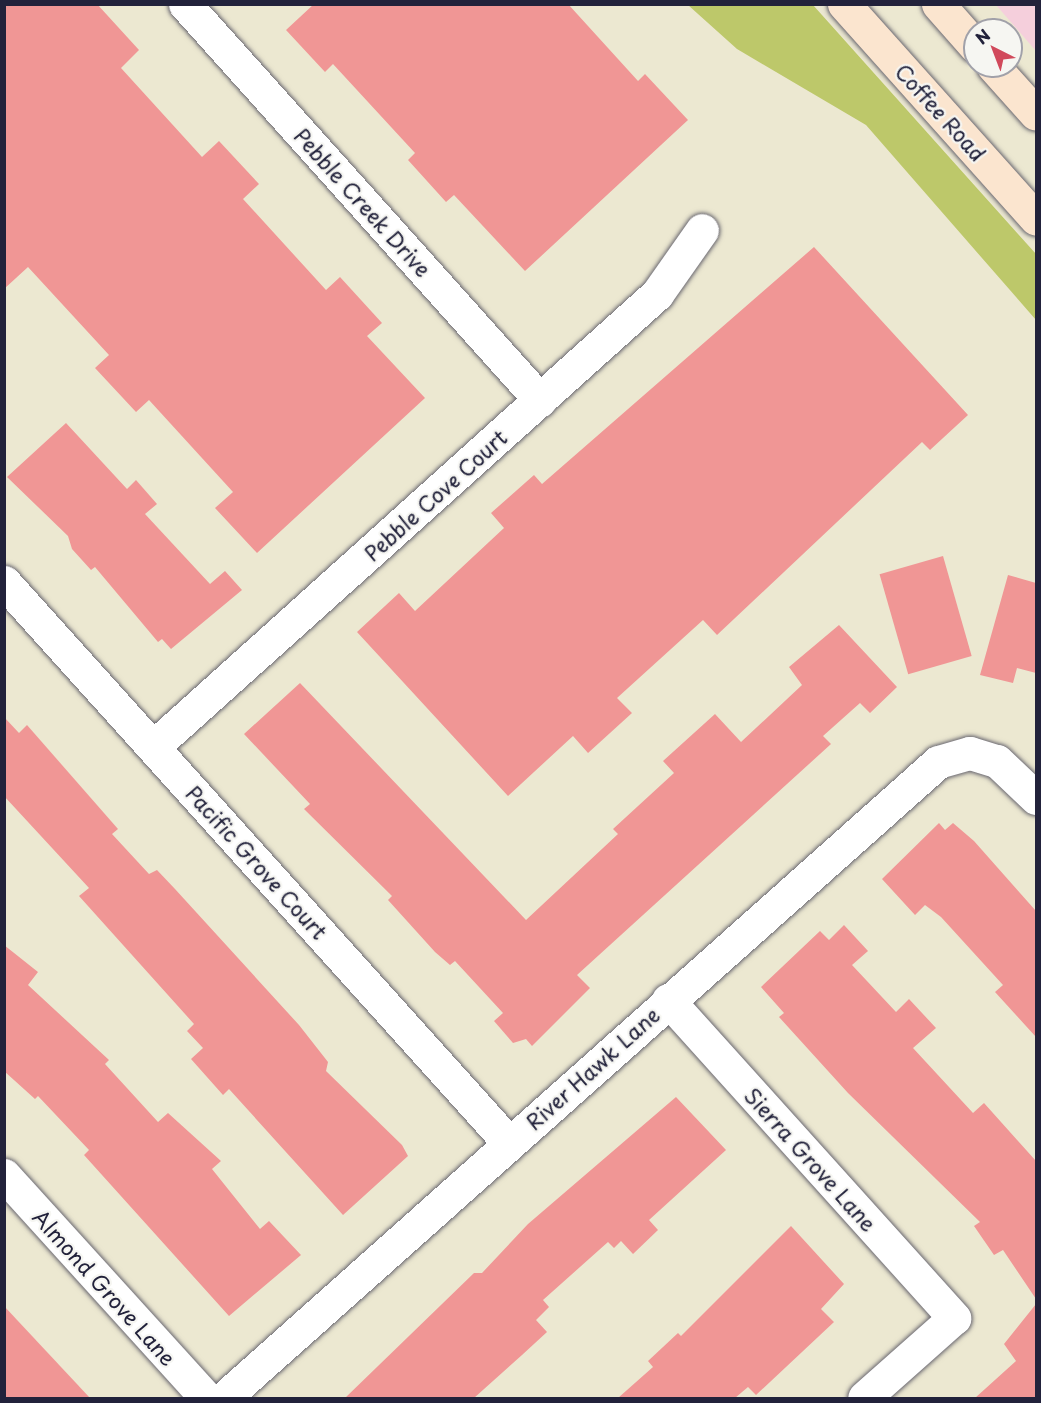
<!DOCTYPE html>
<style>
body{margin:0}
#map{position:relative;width:1041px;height:1403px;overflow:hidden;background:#ece8d1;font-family:"Playpen Sans",sans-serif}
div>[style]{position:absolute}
.built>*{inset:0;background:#f5cfdc}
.green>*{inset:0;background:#bdc86a}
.building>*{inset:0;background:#f09695;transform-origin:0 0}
.roads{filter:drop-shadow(0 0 2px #696770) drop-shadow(0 0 2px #696770)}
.street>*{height:33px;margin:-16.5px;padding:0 16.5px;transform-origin:16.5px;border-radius:16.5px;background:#fff}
.secondary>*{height:33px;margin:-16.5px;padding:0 16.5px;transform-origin:16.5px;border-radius:16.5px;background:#fbe5cf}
span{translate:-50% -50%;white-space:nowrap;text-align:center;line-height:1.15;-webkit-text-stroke:4.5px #f6f6f2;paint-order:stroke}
.street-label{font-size:21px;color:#22223b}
.frame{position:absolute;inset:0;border:6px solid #22223b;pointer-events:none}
.north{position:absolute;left:963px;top:18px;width:60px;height:60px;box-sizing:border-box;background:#f6f6f2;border:2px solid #a1a1a9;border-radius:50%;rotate:318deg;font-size:16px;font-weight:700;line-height:24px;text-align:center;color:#22223b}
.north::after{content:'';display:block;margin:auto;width:21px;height:27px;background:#d1495b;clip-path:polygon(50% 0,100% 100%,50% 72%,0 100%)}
</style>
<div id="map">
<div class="built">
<i style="clip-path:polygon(996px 5px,1036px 5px,1036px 51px)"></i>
</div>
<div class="green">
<i style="clip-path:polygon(688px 5px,813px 5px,1036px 254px,1036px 320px,866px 125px,737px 49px)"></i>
</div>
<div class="building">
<i style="clip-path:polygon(4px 4px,97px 4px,139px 50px,121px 68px,202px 157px,219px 141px,259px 184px,243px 199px,326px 290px,340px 277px,382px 323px,367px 336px,425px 398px,257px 553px,215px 508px,233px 492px,149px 400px,136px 412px,95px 368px,109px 355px,28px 267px,4px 289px)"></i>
<i style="clip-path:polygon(314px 4px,568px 4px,638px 81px,645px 74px,688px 120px,525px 271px,454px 195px,446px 202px,408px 160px,415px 153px,333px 64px,325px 72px,286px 30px)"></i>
<i style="clip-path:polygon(814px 247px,968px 415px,930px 450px,922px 442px,717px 635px,703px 620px,617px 698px,632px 713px,588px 753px,573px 736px,508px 796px,357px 632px,399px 593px,415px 611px,504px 528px,491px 513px,534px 475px,542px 484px)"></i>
<i style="clip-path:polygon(66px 423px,127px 489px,136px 480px,157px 504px,145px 514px,210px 584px,225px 571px,242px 590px,171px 649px,162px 639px,158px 642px,95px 567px,91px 570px,72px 549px,68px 536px,7px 477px)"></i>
<i style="left:943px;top:556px;width:104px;height:66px;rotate:74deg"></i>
<i style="clip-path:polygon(1008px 575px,1036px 583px,1036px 673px,1017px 668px,1013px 683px,980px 675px)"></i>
<i style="clip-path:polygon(839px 625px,897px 687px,870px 713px,860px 703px,823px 736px,831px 744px,577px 975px,590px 988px,532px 1046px,526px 1039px,513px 1043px,494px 1021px,503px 1013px,455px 961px,450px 965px,435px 952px,388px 900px,392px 896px,304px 809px,310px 804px,244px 734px,300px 683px,526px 920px,618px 834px,613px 829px,674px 773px,663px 761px,715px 714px,741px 742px,802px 685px,789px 667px)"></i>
<i style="clip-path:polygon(4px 717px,19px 733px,27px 725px,118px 829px,112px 834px,149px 874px,157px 870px,175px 889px,299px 1025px,328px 1062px,326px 1071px,402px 1145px,408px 1156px,343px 1215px,229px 1089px,223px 1095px,191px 1059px,203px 1048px,187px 1031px,194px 1024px,79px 896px,89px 888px,4px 796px)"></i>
<i style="clip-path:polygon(939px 823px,945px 830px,953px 823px,974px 841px,1036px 911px,1036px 1037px,995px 992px,1003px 985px,941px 917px,925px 905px,915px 915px,882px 879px)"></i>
<i style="clip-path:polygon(844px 925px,868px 951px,852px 965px,896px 1012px,909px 999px,936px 1028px,913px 1048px,973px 1113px,984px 1103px,1036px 1161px,1036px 1299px,1003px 1250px,994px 1255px,974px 1226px,980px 1222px,848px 1093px,779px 1017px,784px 1013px,761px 987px,820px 931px,829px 940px)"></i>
<i style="clip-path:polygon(4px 945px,38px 972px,28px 985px,109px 1060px,105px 1064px,158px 1122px,168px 1113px,221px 1161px,212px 1169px,260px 1229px,269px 1221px,301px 1255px,229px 1316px,84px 1155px,89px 1150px,38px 1096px,35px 1099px,4px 1071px)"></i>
<i style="clip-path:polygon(676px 1097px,726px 1150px,649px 1220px,658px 1230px,633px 1254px,621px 1241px,614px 1248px,608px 1242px,543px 1300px,549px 1307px,536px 1320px,547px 1332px,522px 1355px,474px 1398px,345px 1398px,474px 1273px,482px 1273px,528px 1224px)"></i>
<i style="clip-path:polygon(791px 1226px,844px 1284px,821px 1309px,834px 1322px,756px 1395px,748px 1387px,735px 1398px,618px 1398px,653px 1367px,648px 1361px,678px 1333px,681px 1336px)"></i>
<i style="clip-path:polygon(1036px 1304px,1036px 1398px,975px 1398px,1016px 1361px,1004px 1344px)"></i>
<i style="clip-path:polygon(4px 1306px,90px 1398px,4px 1398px)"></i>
</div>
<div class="roads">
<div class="street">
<i style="left:185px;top:4px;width:532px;rotate:48.12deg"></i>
<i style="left:4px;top:582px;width:755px;rotate:48.01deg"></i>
<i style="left:153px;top:747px;width:678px;rotate:-41.95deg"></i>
<i style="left:657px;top:294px;width:78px;rotate:-54.9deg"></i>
<i style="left:668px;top:1000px;width:428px;rotate:48deg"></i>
<i style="left:954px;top:1318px;width:120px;rotate:138.4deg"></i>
<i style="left:4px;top:1175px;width:301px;rotate:47.8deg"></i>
<i style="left:224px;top:1398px;width:956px;rotate:-41.69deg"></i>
<i style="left:938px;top:762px;width:33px;rotate:-16deg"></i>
<i style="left:970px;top:753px;width:28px;rotate:17deg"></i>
<i style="left:997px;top:761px;width:54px;rotate:43.5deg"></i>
</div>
<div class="secondary">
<i style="left:844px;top:4px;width:288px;rotate:48.2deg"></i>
<i style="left:938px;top:4px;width:56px;rotate:48.6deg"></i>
<i style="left:993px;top:66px;width:64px;rotate:48.1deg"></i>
</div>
</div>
<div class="street-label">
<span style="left:941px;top:112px;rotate:48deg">Coffee Road</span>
<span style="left:363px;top:202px;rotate:48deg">Pebble Creek Drive</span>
<span style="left:435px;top:495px;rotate:-42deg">Pebble Cove Court</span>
<span style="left:257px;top:862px;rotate:48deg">Pacific Grove Court</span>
<span style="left:592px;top:1068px;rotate:-42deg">River Hawk Lane</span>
<span style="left:811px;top:1159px;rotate:48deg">Sierra Grove Lane</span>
<span style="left:105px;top:1287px;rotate:48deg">Almond Grove Lane</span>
</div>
<div class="frame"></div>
<div class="north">N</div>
</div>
